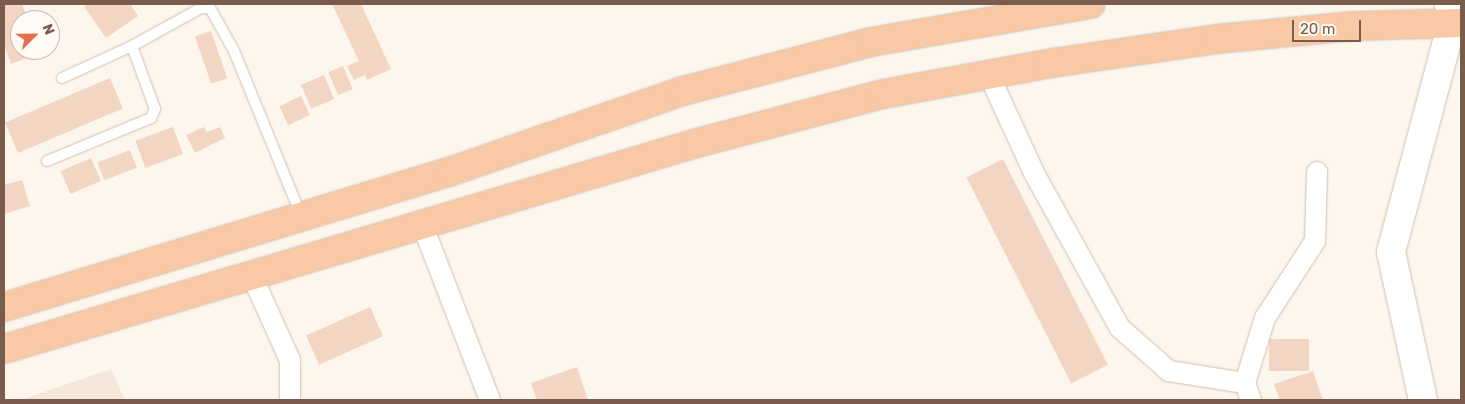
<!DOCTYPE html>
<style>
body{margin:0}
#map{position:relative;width:1465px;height:404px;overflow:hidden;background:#fdf6ec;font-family:Rubik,sans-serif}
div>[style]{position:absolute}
.residential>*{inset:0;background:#f5e8da}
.building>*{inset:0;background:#f3d5c3;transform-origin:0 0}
.roads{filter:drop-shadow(0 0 1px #d1beb0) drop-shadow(0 0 1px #d1beb0)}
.service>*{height:10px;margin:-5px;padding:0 5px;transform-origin:5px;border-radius:5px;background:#fff}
.minor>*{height:20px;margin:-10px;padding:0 10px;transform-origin:10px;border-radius:10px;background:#fff}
.secondary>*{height:28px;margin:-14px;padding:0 14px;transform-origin:14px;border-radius:14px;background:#fff}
.trunk>*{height:28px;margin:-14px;padding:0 14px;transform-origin:14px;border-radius:14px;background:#f9c8a4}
span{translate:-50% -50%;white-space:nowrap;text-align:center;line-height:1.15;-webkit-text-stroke:4px #fffaf3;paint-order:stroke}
.frame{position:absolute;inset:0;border:5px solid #7a5c4d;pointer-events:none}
.north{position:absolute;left:10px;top:10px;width:50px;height:50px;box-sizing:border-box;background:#fffaf3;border:1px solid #cabbb1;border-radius:50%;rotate:67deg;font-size:14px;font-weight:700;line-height:20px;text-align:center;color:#7a5c4d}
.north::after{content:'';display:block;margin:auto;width:18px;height:22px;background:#e76f51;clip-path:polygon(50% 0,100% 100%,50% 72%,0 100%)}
.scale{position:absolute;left:1292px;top:20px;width:69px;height:22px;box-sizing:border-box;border:2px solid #7a5c4d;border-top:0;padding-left:6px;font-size:15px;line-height:18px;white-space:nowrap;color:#7a5c4d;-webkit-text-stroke:4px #fffaf3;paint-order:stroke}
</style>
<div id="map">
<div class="residential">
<i style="clip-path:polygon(111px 369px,125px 400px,20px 400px)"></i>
</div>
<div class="building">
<i style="clip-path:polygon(4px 4px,22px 4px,28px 20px,20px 20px,20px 50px,39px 50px,40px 53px,11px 64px,4px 45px)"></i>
<i style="clip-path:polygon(87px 4px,130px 4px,138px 16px,106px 38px,84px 6px)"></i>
<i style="clip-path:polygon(332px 4px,361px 4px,391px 69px,367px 80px,365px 75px,354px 80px,347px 66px,359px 61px)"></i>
<i style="left:211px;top:31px;width:50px;height:17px;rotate:71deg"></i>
<i style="left:343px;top:66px;width:25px;height:16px;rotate:67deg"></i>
<i style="left:324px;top:75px;width:26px;height:25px;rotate:67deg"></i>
<i style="left:110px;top:78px;width:33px;height:114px;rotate:67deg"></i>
<i style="left:301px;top:96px;width:21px;height:24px;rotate:65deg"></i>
<i style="left:173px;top:127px;width:29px;height:40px;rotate:70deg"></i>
<i style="clip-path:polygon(204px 127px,207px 132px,220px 127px,225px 138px,195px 153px,186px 135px)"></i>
<i style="left:130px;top:150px;width:19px;height:35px;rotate:69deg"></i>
<i style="left:91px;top:158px;width:25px;height:33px;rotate:67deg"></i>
<i style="left:1003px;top:159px;width:231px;height:41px;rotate:63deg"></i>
<i style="clip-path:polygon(22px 180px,30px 206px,4px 214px,4px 185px)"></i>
<i style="left:370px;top:307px;width:32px;height:70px;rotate:66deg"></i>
<i style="left:1269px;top:339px;width:40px;height:32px"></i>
<i style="clip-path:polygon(577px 367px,588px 400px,537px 400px,531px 383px)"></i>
<i style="clip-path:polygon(1313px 371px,1323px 400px,1280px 400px,1274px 384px)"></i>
</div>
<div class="roads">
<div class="service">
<i style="left:62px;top:78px;width:77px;rotate:-24.6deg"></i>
<i style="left:132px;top:46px;width:79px;rotate:-28.8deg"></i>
<i style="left:201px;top:8px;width:9px"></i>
<i style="left:210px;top:8px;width:49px;rotate:60.8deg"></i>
<i style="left:234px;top:51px;width:177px;rotate:67.8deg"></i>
<i style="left:47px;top:161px;width:113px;rotate:-22.5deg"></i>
<i style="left:151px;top:118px;width:10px;rotate:-66deg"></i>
<i style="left:155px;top:109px;width:67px;rotate:-110.1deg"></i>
</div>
<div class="minor">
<i style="left:989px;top:75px;width:108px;rotate:65.3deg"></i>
<i style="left:1034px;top:173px;width:177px;rotate:61deg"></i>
<i style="left:1120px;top:328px;width:65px;rotate:41.3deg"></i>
<i style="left:1169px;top:371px;width:77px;rotate:9deg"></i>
<i style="left:422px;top:224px;width:189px;rotate:68.9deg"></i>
<i style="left:252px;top:276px;width:92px;rotate:65.7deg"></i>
<i style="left:290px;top:360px;width:40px;rotate:90deg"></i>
<i style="left:1251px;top:400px;width:18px;rotate:-109deg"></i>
<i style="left:1245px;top:383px;width:68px;rotate:-72.9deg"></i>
<i style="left:1265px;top:318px;width:92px;rotate:-57deg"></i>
<i style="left:1315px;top:241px;width:69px;rotate:-88.3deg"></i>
</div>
<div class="secondary">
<i style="left:1423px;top:400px;width:151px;rotate:-102.2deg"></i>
<i style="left:1391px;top:252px;width:237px;rotate:-75.1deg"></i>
<i style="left:1452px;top:23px;width:19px;rotate:-99deg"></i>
</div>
<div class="trunk">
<i style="left:4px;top:307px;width:465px;rotate:-16.9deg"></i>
<i style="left:449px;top:172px;width:248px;rotate:-19.1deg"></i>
<i style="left:683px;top:91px;width:194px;rotate:-14.6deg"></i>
<i style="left:871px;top:42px;width:223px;rotate:-9.8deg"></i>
<i style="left:4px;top:349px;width:723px;rotate:-16.56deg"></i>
<i style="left:697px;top:143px;width:192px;rotate:-14.8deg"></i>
<i style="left:883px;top:94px;width:172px;rotate:-10.4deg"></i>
<i style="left:1052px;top:63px;width:166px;rotate:-8.3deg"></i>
<i style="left:1216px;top:39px;width:138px;rotate:-5.4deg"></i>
<i style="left:1353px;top:26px;width:108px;rotate:-1.6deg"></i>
</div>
</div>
<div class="frame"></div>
<div class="north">N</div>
<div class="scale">20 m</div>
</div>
